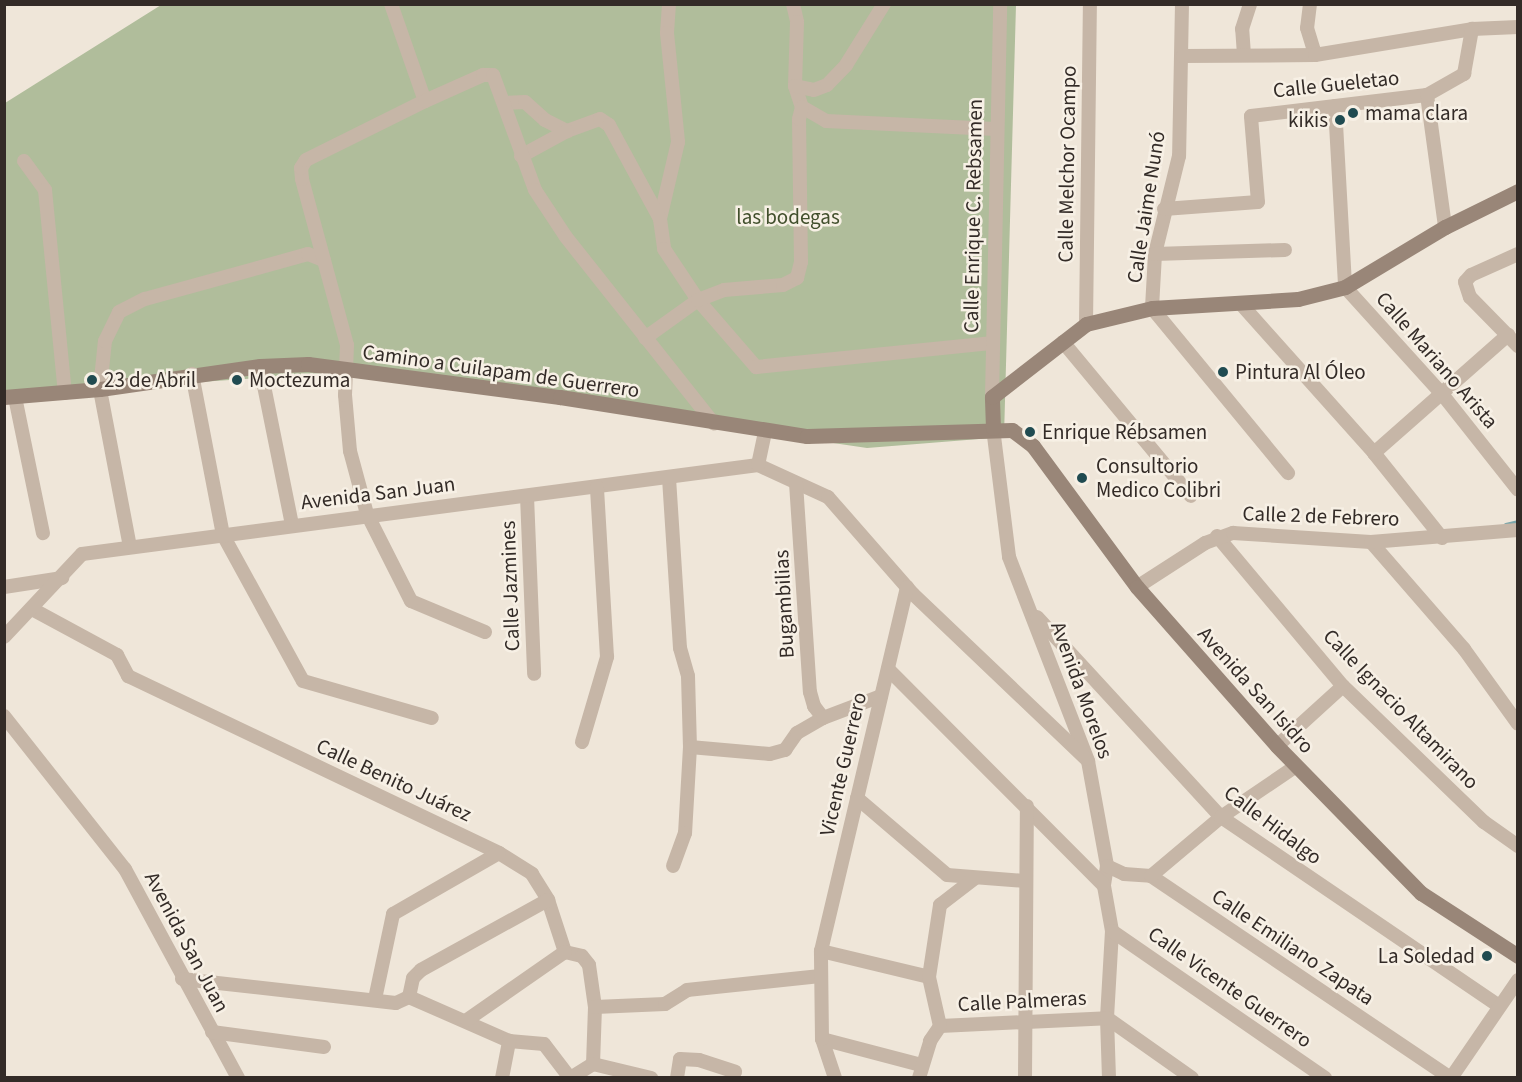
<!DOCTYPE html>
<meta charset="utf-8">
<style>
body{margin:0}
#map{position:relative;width:1522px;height:1082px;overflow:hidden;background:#efe6d9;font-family:"Source Sans 3",sans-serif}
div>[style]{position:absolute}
.green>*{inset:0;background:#b0bd9b}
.stream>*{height:4px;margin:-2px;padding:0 2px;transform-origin:2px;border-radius:2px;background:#7ba6aa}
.street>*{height:14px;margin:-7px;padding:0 7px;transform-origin:7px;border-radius:7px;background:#c6b6a7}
.secondary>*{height:15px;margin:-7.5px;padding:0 7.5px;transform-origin:7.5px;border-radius:7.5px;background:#998678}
.dots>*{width:16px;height:16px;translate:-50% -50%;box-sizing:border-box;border:3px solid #f7f0e5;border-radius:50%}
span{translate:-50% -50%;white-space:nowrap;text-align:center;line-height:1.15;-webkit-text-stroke:5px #f7f0e5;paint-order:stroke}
.street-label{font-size:21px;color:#332b27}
.poi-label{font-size:21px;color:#332b27}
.left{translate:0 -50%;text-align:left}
.right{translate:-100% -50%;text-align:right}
.park-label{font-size:21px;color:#414f2c}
.frame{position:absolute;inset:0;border:6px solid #332b27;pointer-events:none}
</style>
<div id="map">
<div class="green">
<i style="clip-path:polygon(161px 5px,1016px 5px,1004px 437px,867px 448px,348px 372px,5px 395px,5px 103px)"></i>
</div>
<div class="stream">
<i style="left:1506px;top:525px;width:12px;rotate:-14deg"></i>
</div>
<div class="street">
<i style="left:391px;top:4px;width:103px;rotate:70.7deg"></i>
<i style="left:669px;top:4px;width:29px;rotate:94deg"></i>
<i style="left:667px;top:33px;width:110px;rotate:84.2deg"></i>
<i style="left:678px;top:142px;width:79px;rotate:103.2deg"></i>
<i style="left:660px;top:219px;width:30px;rotate:82deg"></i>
<i style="left:664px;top:249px;width:61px;rotate:56.3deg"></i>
<i style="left:698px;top:300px;width:89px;rotate:49.1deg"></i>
<i style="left:756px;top:367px;width:236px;rotate:-5.8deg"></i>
<i style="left:793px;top:4px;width:18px;rotate:77deg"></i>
<i style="left:797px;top:22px;width:64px;rotate:91.8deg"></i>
<i style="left:795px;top:86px;width:22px;rotate:72deg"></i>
<i style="left:802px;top:107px;width:28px;rotate:30deg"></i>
<i style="left:826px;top:121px;width:169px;rotate:2.7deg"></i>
<i style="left:1182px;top:4px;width:152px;rotate:91.1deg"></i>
<i style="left:1179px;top:156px;width:101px;rotate:103.8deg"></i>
<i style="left:1155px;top:254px;width:54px;rotate:93.2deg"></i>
<i style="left:1152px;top:308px;width:214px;rotate:50.5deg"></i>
<i style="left:1310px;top:4px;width:24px;rotate:97deg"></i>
<i style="left:1307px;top:28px;width:28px;rotate:73deg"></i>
<i style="left:1244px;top:55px;width:26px;rotate:-94deg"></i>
<i style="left:1242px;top:29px;width:26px;rotate:-72deg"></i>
<i style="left:1183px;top:56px;width:132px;rotate:-0.4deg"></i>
<i style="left:1315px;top:55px;width:159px;rotate:-9.4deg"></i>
<i style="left:1472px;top:29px;width:46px;rotate:-2.5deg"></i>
<i style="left:795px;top:86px;width:19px;rotate:12deg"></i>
<i style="left:814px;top:90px;width:14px;rotate:-21deg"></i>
<i style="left:827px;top:85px;width:28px;rotate:-46deg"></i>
<i style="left:846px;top:65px;width:72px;rotate:-58.1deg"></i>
<i style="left:1427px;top:95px;width:133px;rotate:82.2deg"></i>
<i style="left:505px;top:103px;width:20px;rotate:-3deg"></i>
<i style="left:525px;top:102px;width:27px;rotate:42deg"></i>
<i style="left:545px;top:120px;width:25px;rotate:27deg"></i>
<i style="left:567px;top:131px;width:35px;rotate:-20deg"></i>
<i style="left:600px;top:119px;width:11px;rotate:34deg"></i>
<i style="left:609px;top:125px;width:107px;rotate:61.5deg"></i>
<i style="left:1335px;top:106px;width:181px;rotate:86.8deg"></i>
<i style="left:1345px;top:287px;width:144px;rotate:47.8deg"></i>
<i style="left:1442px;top:394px;width:122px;rotate:51.6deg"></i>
<i style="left:521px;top:156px;width:52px;rotate:-28.5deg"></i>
<i style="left:24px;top:161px;width:36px;rotate:54deg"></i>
<i style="left:45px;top:190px;width:204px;rotate:84.4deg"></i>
<i style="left:1164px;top:209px;width:94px;rotate:-4.3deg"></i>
<i style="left:1258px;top:202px;width:86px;rotate:-94.7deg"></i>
<i style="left:1251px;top:116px;width:177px;rotate:-6.8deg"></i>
<i style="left:1427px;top:95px;width:43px;rotate:-29.6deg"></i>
<i style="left:1464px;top:74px;width:46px;rotate:-79.9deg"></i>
<i style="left:1155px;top:254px;width:130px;rotate:-1.8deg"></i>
<i style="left:1518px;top:254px;width:51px;rotate:155.9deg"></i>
<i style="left:1471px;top:275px;width:9px;rotate:131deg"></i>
<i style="left:1465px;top:282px;width:16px;rotate:72deg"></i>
<i style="left:1470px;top:297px;width:69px;rotate:45.6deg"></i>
<i style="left:1241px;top:304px;width:200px;rotate:48.2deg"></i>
<i style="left:1374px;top:453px;width:109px;rotate:51.3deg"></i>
<i style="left:1086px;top:324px;width:320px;rotate:-89.3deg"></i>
<i style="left:645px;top:338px;width:65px;rotate:-35.6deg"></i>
<i style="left:698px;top:300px;width:28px;rotate:-21deg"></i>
<i style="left:724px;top:290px;width:59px;rotate:-4.8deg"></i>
<i style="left:783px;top:285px;width:16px;rotate:-27deg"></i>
<i style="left:797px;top:278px;width:16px;rotate:-76deg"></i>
<i style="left:801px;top:262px;width:143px;rotate:-90.8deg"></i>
<i style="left:799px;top:119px;width:12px;rotate:-76deg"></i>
<i style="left:1063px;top:342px;width:200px;rotate:50.3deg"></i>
<i style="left:260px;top:366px;width:162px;rotate:78.6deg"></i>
<i style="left:192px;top:374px;width:164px;rotate:79.1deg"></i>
<i style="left:223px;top:535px;width:166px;rotate:61.3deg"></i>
<i style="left:303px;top:681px;width:134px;rotate:16deg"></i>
<i style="left:15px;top:397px;width:139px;rotate:78.4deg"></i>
<i style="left:992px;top:397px;width:393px;rotate:-88.8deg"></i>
<i style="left:993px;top:428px;width:130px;rotate:82.9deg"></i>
<i style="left:1009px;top:557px;width:219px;rotate:68.8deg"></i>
<i style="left:1088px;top:761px;width:107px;rotate:79.7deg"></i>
<i style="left:1107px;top:866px;width:20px;rotate:99deg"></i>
<i style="left:1104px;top:886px;width:46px;rotate:79.9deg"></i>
<i style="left:1112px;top:931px;width:87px;rotate:93.3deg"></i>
<i style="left:1107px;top:1018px;width:60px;rotate:88.1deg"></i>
<i style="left:1374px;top:453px;width:179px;rotate:-41.4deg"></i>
<i style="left:758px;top:465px;width:77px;rotate:24.6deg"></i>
<i style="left:828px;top:497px;width:129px;rotate:48.8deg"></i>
<i style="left:913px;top:594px;width:239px;rotate:43.6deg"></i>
<i style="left:669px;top:478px;width:170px;rotate:86.3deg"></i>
<i style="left:680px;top:648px;width:29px;rotate:74deg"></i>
<i style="left:688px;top:676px;width:71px;rotate:88.4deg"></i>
<i style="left:690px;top:747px;width:86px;rotate:93.3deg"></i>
<i style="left:685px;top:833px;width:35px;rotate:110deg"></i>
<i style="left:796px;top:483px;width:209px;rotate:86.2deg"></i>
<i style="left:810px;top:692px;width:15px;rotate:74deg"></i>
<i style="left:814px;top:706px;width:15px;rotate:53deg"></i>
<i style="left:527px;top:496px;width:178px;rotate:87.7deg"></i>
<i style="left:1217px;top:536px;width:196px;rotate:50deg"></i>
<i style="left:1343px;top:686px;width:196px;rotate:44deg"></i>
<i style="left:1484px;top:822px;width:42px;rotate:35.2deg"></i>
<i style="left:1371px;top:542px;width:142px;rotate:49deg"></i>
<i style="left:1464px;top:649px;width:92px;rotate:54.2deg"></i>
<i style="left:130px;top:547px;width:161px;rotate:-100.8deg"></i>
<i style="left:100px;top:389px;width:48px;rotate:-84.1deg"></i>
<i style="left:105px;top:341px;width:32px;rotate:-64deg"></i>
<i style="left:119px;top:312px;width:29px;rotate:-27deg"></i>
<i style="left:145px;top:299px;width:169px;rotate:-15.4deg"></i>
<i style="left:308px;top:254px;width:17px;rotate:21deg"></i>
<i style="left:4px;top:587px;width:59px;rotate:-8.8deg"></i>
<i style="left:1137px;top:587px;width:81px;rotate:-32.9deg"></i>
<i style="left:1205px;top:543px;width:30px;rotate:-20deg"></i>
<i style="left:1233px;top:533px;width:138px;rotate:3.7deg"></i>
<i style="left:1371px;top:542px;width:147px;rotate:-4.7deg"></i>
<i style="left:32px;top:609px;width:97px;rotate:28.4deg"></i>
<i style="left:117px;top:655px;width:24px;rotate:62deg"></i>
<i style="left:128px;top:676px;width:411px;rotate:25.5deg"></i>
<i style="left:499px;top:853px;width:39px;rotate:32deg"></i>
<i style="left:532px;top:874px;width:31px;rotate:58deg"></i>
<i style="left:548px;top:900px;width:55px;rotate:71.9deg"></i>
<i style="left:565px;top:952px;width:17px;rotate:13deg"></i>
<i style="left:582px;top:956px;width:11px;rotate:52deg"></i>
<i style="left:589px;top:965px;width:42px;rotate:81.9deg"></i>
<i style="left:595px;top:1007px;width:57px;rotate:92deg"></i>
<i style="left:593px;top:1064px;width:26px;rotate:148deg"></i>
<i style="left:1037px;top:617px;width:272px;rotate:47.4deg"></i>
<i style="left:1221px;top:817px;width:336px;rotate:34.2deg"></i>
<i style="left:485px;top:632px;width:80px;rotate:-157.3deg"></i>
<i style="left:411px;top:601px;width:97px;rotate:-116.8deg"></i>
<i style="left:367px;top:514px;width:65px;rotate:-105.1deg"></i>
<i style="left:350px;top:451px;width:56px;rotate:-95.1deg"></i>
<i style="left:345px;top:395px;width:50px;rotate:-87.7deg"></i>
<i style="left:347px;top:345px;width:172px;rotate:-105.2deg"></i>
<i style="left:302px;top:179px;width:11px;rotate:-95deg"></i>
<i style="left:301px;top:168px;width:9px;rotate:-58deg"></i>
<i style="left:306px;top:160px;width:133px;rotate:-26.4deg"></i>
<i style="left:425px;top:101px;width:64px;rotate:-24.1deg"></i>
<i style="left:483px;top:75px;width:10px"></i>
<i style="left:493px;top:75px;width:122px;rotate:69.9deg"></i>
<i style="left:535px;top:190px;width:56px;rotate:56.6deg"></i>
<i style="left:566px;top:237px;width:238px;rotate:51.6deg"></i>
<i style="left:4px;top:637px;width:114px;rotate:-46.8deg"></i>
<i style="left:82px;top:554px;width:682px;rotate:-7.5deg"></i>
<i style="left:758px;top:465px;width:35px;rotate:-78deg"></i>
<i style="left:888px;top:669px;width:306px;rotate:45.1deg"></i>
<i style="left:4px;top:716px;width:195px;rotate:51.7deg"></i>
<i style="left:125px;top:869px;width:238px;rotate:61.6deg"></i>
<i style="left:582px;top:742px;width:89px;rotate:-73.6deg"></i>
<i style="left:607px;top:657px;width:170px;rotate:-93.4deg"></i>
<i style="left:1277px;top:746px;width:89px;rotate:-42.3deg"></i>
<i style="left:690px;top:747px;width:80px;rotate:5deg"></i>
<i style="left:770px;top:754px;width:16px;rotate:-15deg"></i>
<i style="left:785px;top:750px;width:21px;rotate:-55deg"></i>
<i style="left:797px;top:733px;width:30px;rotate:-30deg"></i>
<i style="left:823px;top:718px;width:62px;rotate:-20.8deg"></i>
<i style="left:857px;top:798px;width:118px;rotate:40.5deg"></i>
<i style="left:947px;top:875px;width:78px;rotate:4.4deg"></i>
<i style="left:1107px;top:866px;width:19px;rotate:25deg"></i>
<i style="left:1124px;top:874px;width:27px;rotate:4deg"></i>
<i style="left:1151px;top:876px;width:362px;rotate:34deg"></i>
<i style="left:1151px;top:876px;width:92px;rotate:-40.1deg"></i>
<i style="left:1221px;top:817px;width:91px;rotate:-34.2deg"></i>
<i style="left:1112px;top:931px;width:259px;rotate:34.6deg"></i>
<i style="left:821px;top:951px;width:111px;rotate:13.5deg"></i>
<i style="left:182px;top:979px;width:215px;rotate:6.4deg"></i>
<i style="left:396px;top:1003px;width:14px;rotate:-25deg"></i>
<i style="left:409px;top:997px;width:109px;rotate:23.7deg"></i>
<i style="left:509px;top:1041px;width:35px;rotate:5deg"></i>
<i style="left:544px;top:1044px;width:43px;rotate:52.6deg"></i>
<i style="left:409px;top:997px;width:19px;rotate:-78deg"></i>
<i style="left:413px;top:978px;width:11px;rotate:-45deg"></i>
<i style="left:421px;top:970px;width:145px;rotate:-28.9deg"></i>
<i style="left:375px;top:999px;width:87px;rotate:-78deg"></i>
<i style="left:393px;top:914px;width:122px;rotate:-29.9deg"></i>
<i style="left:595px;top:1007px;width:70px;rotate:-2.5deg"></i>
<i style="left:665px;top:1004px;width:26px;rotate:-32deg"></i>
<i style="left:687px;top:990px;width:134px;rotate:-6deg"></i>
<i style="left:467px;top:1020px;width:119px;rotate:-34.8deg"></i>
<i style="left:940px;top:1026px;width:167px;rotate:-2.7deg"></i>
<i style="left:1107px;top:1018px;width:104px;rotate:35.2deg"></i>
<i style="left:212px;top:1032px;width:113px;rotate:7.6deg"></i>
<i style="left:822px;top:1039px;width:102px;rotate:14.7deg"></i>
<i style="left:593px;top:1064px;width:60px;rotate:13.6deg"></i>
<i style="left:502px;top:1078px;width:38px;rotate:-79deg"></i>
<i style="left:677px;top:1078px;width:19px;rotate:-81deg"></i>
<i style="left:680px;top:1059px;width:19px;rotate:3deg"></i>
<i style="left:699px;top:1060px;width:38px;rotate:18deg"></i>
<i style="left:835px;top:1078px;width:41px;rotate:-108.4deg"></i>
<i style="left:822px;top:1039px;width:88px;rotate:-90.7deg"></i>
<i style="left:821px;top:951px;width:374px;rotate:-76.7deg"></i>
<i style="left:919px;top:1078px;width:39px;rotate:-73deg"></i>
<i style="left:930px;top:1041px;width:18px;rotate:-56deg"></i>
<i style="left:940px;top:1026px;width:50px;rotate:-102.7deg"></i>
<i style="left:929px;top:977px;width:73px;rotate:-81.3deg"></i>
<i style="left:940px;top:905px;width:44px;rotate:-37.6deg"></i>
<i style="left:1025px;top:1078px;width:272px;rotate:-89.6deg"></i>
<i style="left:1451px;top:1078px;width:119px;rotate:-55.6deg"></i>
</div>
<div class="secondary">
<i style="left:4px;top:397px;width:96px;rotate:-4.8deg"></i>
<i style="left:100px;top:389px;width:162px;rotate:-8.2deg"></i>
<i style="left:260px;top:366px;width:48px;rotate:-2.4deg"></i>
<i style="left:308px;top:364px;width:254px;rotate:7.5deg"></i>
<i style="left:560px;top:397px;width:250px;rotate:9deg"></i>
<i style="left:807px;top:436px;width:205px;rotate:-1.7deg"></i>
<i style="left:1012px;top:430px;width:26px;rotate:37deg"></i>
<i style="left:1033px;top:446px;width:175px;rotate:53.6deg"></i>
<i style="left:1137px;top:587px;width:212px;rotate:48.6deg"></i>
<i style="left:1277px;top:746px;width:206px;rotate:45.6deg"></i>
<i style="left:1421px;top:893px;width:116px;rotate:33deg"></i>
<i style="left:993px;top:428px;width:31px;rotate:-92deg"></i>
<i style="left:992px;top:397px;width:119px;rotate:-37.8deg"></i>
<i style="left:1086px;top:324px;width:68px;rotate:-13.6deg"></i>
<i style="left:1152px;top:308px;width:146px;rotate:-3.5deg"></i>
<i style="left:1298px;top:299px;width:49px;rotate:-14.3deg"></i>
<i style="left:1345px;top:287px;width:117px;rotate:-31deg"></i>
<i style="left:1445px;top:227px;width:81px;rotate:-26.3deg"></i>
</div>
<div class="dots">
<i style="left:1353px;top:113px;background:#204b51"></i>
<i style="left:1340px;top:120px;background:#204b51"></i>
<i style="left:1223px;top:372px;background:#204b51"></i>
<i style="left:92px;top:380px;background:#204b51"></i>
<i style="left:237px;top:380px;background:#204b51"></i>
<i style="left:1030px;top:432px;background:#204b51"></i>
<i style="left:1082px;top:478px;background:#204b51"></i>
<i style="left:1487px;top:956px;background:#204b51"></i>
</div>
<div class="street-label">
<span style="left:1336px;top:84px;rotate:-6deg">Calle Gueletao</span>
<span style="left:1067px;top:164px;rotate:-89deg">Calle Melchor Ocampo</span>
<span style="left:1146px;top:207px;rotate:-81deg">Calle Jaime Nunó</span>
<span style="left:973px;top:216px;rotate:-89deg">Calle Enrique C. Rebsamen</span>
<span style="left:1437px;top:360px;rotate:49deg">Calle Mariano Arista</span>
<span style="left:501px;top:371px;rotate:8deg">Camino a Cuilapam de Guerrero</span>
<span style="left:378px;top:493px;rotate:-7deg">Avenida San Juan</span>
<span style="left:1321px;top:516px;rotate:2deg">Calle 2 de Febrero</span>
<span style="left:510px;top:586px;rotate:-92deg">Calle Jazmines</span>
<span style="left:784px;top:604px;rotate:-93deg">Bugambilias</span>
<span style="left:1082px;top:690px;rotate:70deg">Avenida Morelos</span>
<span style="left:1256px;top:690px;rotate:48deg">Avenida San Isidro</span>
<span style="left:1401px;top:709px;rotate:46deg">Calle Ignacio Altamirano</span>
<span style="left:843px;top:764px;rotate:-77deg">Vicente Guerrero</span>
<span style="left:394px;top:780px;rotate:25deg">Calle Benito Juárez</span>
<span style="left:1273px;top:825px;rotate:37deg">Calle Hidalgo</span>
<span style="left:187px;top:942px;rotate:62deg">Avenida San Juan</span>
<span style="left:1293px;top:947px;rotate:34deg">Calle Emiliano Zapata</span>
<span style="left:1230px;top:987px;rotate:35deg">Calle Vicente Guerrero</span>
<span style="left:1022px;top:1001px;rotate:-3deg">Calle Palmeras</span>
</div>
<div class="poi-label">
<span class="left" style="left:1365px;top:113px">mama clara</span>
<span class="right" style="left:1328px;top:120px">kikis</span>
<span class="left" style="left:1235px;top:372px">Pintura Al Óleo</span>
<span class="left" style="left:104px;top:380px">23 de Abril</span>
<span class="left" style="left:249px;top:380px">Moctezuma</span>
<span class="left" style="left:1042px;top:432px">Enrique Rébsamen</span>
<span class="left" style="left:1096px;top:478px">Consultorio<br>Medico Colibri</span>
<span class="right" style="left:1475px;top:956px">La Soledad</span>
</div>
<div class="park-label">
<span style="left:788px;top:217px">las bodegas</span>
</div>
<div class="frame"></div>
</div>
